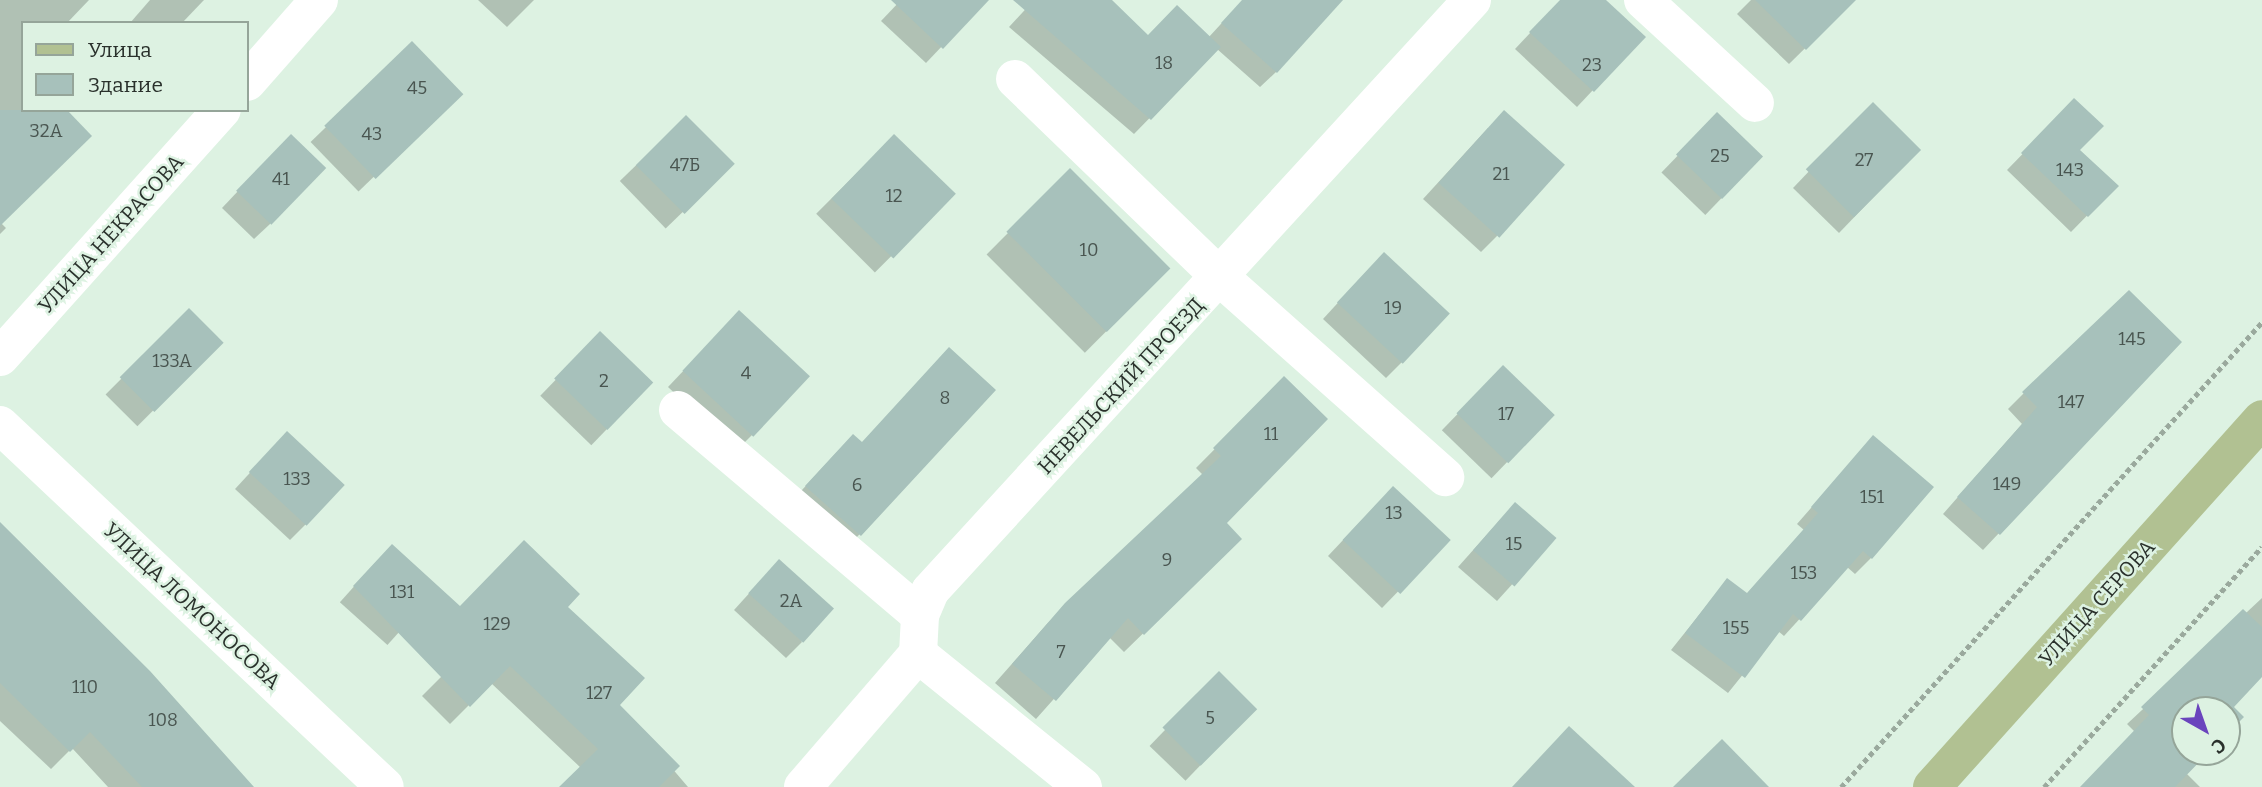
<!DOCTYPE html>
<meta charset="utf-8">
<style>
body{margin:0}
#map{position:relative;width:2262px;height:787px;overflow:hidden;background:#ddf2e2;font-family:Bitter,serif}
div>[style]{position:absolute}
.shadow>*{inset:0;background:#0003;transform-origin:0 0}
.building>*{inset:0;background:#a7c1bb;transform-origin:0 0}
.path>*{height:4.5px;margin-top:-2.25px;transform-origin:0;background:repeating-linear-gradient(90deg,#9aa99d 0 5px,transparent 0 8.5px)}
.minor>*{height:38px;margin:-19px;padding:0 19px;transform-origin:19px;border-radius:19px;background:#fff}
.major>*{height:38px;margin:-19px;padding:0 19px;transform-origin:19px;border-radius:19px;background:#b1c192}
span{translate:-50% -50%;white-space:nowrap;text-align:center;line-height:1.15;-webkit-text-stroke:5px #ddf2e2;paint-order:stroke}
.number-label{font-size:18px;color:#495550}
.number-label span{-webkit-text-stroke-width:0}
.street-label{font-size:21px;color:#2a312c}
.legend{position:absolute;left:21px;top:21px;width:228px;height:91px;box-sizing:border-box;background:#ddf2e2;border:2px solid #95a599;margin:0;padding:9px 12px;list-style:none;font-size:21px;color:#2a312c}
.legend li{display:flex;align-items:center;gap:14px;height:35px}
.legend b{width:35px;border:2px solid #95a599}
.north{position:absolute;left:2171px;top:696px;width:70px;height:70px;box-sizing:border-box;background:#ddf2e2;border:2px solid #95a599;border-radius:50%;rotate:140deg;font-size:19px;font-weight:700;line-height:28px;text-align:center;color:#2a312c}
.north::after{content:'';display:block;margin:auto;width:24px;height:32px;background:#6a44bd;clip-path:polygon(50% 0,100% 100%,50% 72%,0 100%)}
</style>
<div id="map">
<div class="shadow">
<i style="clip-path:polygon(0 0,89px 0,67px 23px,23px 23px,23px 110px,1px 223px,6px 228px,0 234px)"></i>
<i style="clip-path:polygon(150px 0,204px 0,182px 23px,130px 23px)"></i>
<i style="clip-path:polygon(478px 0,534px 0,507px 27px)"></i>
<i style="clip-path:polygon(901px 0,986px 0,926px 63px,881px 21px)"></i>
<i style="clip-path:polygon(1034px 0,1109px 0,1148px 37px,1208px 38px,1243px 0,1309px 0,1276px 72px,1260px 87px,1217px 49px,1134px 134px,1009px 27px)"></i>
<i style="clip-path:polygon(1561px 0,1603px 0,1643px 37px,1577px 107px,1515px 49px)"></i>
<i style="clip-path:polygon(1751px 0,1840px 0,1847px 7px,1789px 64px,1737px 14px)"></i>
<i style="left:412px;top:44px;width:69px;height:141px;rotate:46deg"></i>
<i style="clip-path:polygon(2074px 101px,2078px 150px,2116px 186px,2071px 232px,2007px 170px)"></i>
<i style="left:1717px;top:115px;width:61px;height:80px;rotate:44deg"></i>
<i style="left:686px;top:117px;width:66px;height:92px;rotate:46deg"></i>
<i style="clip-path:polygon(1857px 121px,1919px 150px,1839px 233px,1793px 188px)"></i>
<i style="clip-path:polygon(1488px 128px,1497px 236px,1481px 252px,1423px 199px)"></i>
<i style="left:894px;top:136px;width:83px;height:110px;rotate:45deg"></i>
<i style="clip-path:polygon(275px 152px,270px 224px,254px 239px,222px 208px)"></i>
<i style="left:1070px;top:171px;width:139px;height:118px;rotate:45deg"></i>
<i style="clip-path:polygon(1368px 270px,1402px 362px,1386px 378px,1323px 319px)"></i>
<i style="left:189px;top:311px;width:45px;height:118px;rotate:45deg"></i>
<i style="clip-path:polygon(724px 328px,752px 435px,736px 451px,668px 387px)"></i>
<i style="left:600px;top:334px;width:71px;height:86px;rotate:44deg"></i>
<i style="clip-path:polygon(2179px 342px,1983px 550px,1943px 514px,2022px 424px,2008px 409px,2024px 393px)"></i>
<i style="left:1503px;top:367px;width:69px;height:88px;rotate:44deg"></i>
<i style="clip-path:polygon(1284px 379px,1224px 523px,1240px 539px,1124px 652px,1109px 637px,1036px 719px,995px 683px,1047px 624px,1203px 475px,1196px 468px)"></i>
<i style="clip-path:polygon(993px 390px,844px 551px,790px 503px,837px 452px)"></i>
<i style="clip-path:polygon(1873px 437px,1871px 558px,1855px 574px,1847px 567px,1784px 636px,1778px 631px,1728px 693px,1671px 650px,1727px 580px,1746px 595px,1804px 530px,1797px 524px)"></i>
<i style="clip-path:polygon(272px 449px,306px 524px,290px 540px,235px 489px)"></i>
<i style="clip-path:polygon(1377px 504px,1448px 540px,1382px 608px,1328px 556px)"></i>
<i style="clip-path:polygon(1500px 520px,1554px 538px,1497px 601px,1458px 567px)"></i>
<i style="clip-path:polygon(0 530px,227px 787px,108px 787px,72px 748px,51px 769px,0 721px)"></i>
<i style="left:376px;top:562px;width:64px;height:54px;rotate:42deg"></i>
<i style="clip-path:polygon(763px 578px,802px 642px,786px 658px,734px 610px)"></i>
<i style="clip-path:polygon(2262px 598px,2262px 675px,2232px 707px,2227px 731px,2227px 710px,2185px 710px,2185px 752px,2207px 752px,2186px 773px,2200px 787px,2083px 787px,2135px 732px,2127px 724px)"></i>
<i style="clip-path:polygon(565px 607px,618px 705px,688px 787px,562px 787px,581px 768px,491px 683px,450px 724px,422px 696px,443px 675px)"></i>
<i style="left:1219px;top:674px;width:50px;height:100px;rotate:44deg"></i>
</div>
<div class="building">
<i style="clip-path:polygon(891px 0,989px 0,943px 49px)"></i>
<i style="clip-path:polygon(1013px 0,1112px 0,1148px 35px,1177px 5px,1221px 47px,1151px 120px)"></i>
<i style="clip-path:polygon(1242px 0,1343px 0,1277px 73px,1221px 23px)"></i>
<i style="clip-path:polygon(1560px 0,1606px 0,1646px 37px,1594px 92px,1529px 32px)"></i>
<i style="clip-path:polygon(1755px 0,1856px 0,1806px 50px)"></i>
<i style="left:412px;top:41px;width:74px;height:122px;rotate:46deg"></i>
<i style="clip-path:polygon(2074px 98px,2104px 126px,2080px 150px,2119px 186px,2088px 217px,2021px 153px)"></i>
<i style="left:1873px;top:102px;width:68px;height:95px;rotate:45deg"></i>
<i style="clip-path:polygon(0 110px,67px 110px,92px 136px,0 226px)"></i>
<i style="left:1504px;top:110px;width:82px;height:98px;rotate:42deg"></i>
<i style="left:1717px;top:112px;width:64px;height:59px;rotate:44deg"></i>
<i style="left:686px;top:115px;width:69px;height:71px;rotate:45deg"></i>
<i style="left:291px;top:134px;width:49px;height:79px;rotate:44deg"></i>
<i style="left:894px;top:134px;width:86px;height:90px;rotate:44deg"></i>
<i style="left:1070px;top:168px;width:142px;height:90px;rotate:45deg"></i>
<i style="left:1384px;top:252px;width:90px;height:69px;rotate:43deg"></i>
<i style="clip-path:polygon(2129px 290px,2182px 342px,2000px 535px,1957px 497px,2037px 407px,2022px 392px)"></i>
<i style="left:189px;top:308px;width:49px;height:98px;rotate:45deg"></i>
<i style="left:739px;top:310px;width:97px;height:83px;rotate:43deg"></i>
<i style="left:600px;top:331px;width:74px;height:66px;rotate:44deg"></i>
<i style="clip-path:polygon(949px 347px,996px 390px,861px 536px,805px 486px,853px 434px,862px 442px)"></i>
<i style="left:1503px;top:365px;width:72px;height:67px;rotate:44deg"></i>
<i style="clip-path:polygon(1284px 376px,1328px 419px,1227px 523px,1242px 539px,1144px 635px,1128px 618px,1056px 701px,1012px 664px,1065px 603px,1221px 456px,1213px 448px)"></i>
<i style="left:287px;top:431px;width:79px;height:56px;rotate:43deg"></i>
<i style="clip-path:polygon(1873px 435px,1934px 487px,1872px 559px,1863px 551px,1801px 621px,1793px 614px,1745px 678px,1685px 633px,1727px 578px,1747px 593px,1818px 513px,1811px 507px)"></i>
<i style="left:1393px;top:486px;width:79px;height:74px;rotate:43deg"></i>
<i style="left:1515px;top:502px;width:55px;height:64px;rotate:41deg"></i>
<i style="clip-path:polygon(0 522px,150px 671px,254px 787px,142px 787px,90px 732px,70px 752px,0 683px)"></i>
<i style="clip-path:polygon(524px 540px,580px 594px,568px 607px,645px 678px,620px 705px,680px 766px,659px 787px,559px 787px,598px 749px,510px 666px,470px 707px,353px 586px,392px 544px,460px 606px)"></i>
<i style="left:779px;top:559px;width:74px;height:46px;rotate:42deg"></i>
<i style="clip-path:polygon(2243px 609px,2262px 627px,2262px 677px,2234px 707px,2244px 717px,2227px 734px,2227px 710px,2185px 710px,2185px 752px,2209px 752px,2175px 787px,2080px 787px,2149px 715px,2141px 707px)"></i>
<i style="left:1219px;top:671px;width:54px;height:80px;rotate:45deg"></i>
<i style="clip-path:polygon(1569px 726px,1635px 787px,1512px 787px)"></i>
<i style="clip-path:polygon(1722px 739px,1769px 787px,1673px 787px)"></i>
</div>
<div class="path">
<i style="left:1841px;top:787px;width:627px;rotate:-47.84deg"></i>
<i style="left:2044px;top:787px;width:324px;rotate:-47.8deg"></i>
</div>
<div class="minor">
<i style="left:1643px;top:0;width:152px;rotate:42.6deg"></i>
<i style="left:1015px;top:79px;width:286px;rotate:44deg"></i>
<i style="left:1221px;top:278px;width:300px;rotate:41.6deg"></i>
<i style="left:247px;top:82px;width:109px;rotate:-48.7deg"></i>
<i style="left:0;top:357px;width:332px;rotate:-48.1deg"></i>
<i style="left:678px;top:410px;width:317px;rotate:40.3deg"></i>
<i style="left:0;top:425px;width:528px;rotate:43.24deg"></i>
<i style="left:918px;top:654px;width:212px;rotate:38.9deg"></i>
<i style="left:803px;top:787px;width:176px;rotate:-49.2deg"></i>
<i style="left:918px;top:654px;width:39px;rotate:-87deg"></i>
<i style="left:920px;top:615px;width:26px;rotate:-67deg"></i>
<i style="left:930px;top:591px;width:802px;rotate:-47.48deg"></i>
</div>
<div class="major">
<i style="left:1932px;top:787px;width:494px;rotate:-48.1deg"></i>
</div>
<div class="number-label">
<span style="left:1164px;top:63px">18</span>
<span style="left:1592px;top:65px">23</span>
<span style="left:417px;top:88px">45</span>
<span style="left:46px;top:131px">32А</span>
<span style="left:372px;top:134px">43</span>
<span style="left:1720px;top:156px">25</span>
<span style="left:1864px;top:160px">27</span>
<span style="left:685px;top:165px">47Б</span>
<span style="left:2070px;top:170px">143</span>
<span style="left:1501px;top:174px">21</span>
<span style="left:281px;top:179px">41</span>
<span style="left:894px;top:196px">12</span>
<span style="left:1089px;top:250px">10</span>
<span style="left:1393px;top:308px">19</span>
<span style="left:2132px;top:339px">145</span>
<span style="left:172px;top:361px">133А</span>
<span style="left:746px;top:373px">4</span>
<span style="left:604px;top:381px">2</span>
<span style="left:945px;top:398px">8</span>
<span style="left:2071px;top:402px">147</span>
<span style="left:1506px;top:414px">17</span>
<span style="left:1271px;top:434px">11</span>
<span style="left:297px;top:479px">133</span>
<span style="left:2007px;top:484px">149</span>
<span style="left:857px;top:485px">6</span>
<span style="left:1872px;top:497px">151</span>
<span style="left:1394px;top:513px">13</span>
<span style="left:1514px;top:544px">15</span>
<span style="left:1167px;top:560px">9</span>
<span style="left:1804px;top:573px">153</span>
<span style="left:402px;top:592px">131</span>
<span style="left:791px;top:601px">2А</span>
<span style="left:497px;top:624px">129</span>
<span style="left:1736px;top:628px">155</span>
<span style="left:1061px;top:652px">7</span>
<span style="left:85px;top:687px">110</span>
<span style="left:599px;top:693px">127</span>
<span style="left:1210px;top:718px">5</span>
<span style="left:163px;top:720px">108</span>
</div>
<div class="street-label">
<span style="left:111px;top:234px;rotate:-48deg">УЛИЦА НЕКРАСОВА</span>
<span style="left:1121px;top:386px;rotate:-47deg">НЕВЕЛЬСКИЙ ПРОЕЗД</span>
<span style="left:2097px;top:603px;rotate:-48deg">УЛИЦА СЕРОВА</span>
<span style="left:192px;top:606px;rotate:43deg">УЛИЦА ЛОМОНОСОВА</span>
</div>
<ul class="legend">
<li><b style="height:9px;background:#b1c192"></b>Улица</li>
<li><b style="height:19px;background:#a7c1bb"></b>Здание</li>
</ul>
<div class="north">С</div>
</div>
